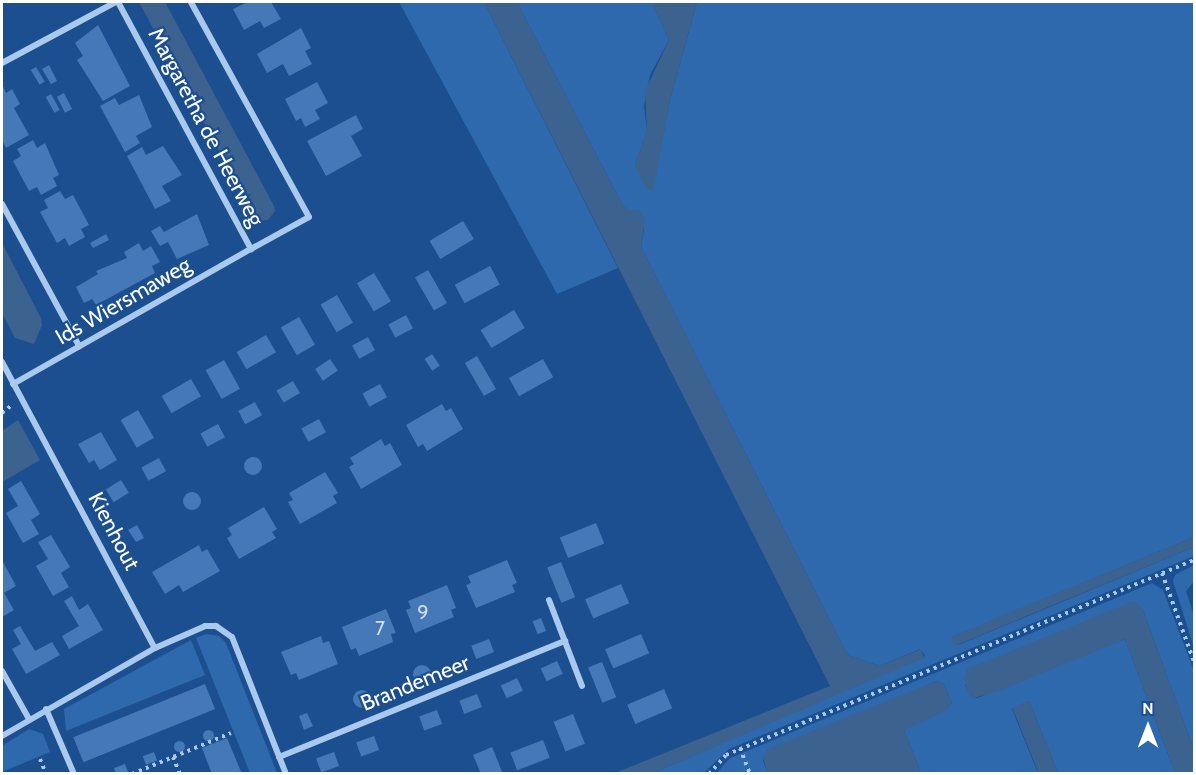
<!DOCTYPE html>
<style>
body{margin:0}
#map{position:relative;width:1196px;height:775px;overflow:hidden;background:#1b4f8f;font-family:Cabin,sans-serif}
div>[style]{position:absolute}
.green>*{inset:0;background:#2e69ad}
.water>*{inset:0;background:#3c6290;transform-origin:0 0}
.building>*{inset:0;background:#4478b7;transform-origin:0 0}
.round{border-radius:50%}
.path>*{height:4px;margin-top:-2px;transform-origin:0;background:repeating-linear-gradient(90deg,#a9c9ee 0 3px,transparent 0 7.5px)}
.minor>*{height:6px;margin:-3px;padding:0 3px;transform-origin:3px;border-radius:3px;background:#a9c9ee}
span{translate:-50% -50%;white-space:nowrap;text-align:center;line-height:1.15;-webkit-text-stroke:4.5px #1b4f8f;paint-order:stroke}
.number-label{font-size:20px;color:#d0dded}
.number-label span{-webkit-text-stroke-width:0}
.street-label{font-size:22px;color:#fff}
.frame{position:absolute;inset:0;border:3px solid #fff;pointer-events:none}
.north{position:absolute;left:1118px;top:697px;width:60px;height:60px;-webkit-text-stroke:4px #1b4f8f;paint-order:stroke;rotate:0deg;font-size:16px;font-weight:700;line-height:24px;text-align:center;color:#fff}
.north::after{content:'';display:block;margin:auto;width:21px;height:27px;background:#fff;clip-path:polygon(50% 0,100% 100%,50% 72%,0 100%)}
</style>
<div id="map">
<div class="green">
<i style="clip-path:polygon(399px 2px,484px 2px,618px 268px,557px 294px)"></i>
<i style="clip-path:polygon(517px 2px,652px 2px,669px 40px,650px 75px,644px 106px,647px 131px,635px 165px,652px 191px,670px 100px,697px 2px,1194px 2px,1194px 537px,952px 637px,958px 645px,1194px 547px,1194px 556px,729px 749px,704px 773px,653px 773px,925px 656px,920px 649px,880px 666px,850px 656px,845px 650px,641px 247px,644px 229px,622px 204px)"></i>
<i style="clip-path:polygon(1194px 565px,1194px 581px,1186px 591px,1194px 616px,1194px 648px,1173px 581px,1175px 575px)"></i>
<i style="clip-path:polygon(1152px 583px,1163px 590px,1194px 671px,1194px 750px,1143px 610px,1134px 602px,965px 685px,971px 696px,977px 698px,1125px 639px,1175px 773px,1058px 773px,1029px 701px,1012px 709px,1038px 773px,921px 773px,904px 730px,952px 703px,944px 684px,936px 681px,763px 760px,767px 773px,716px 774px,730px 758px)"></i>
<i style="clip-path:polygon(206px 634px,219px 636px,226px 643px,277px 773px,250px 773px,196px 638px)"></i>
<i style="clip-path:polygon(191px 640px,205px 675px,66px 731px,64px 709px)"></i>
<i style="clip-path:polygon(29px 729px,43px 734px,50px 752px,2px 772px,2px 746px)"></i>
</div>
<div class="water">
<i style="clip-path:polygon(139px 2px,165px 2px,274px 206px,275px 211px,268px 220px,257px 221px)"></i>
<i style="clip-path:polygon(484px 2px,517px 2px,622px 204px,630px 210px,639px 210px,645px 219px,641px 247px,845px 650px,850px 656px,880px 666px,921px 649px,924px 658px,653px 773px,615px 773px,830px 686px)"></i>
<i style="clip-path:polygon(652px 2px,697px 2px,670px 100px,653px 192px,645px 186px,635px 165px,647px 131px,645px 91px,669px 40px)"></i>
<i style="clip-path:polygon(2px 243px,41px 318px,42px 325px,34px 344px,15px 338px,2px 313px)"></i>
<i style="clip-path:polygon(18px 420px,40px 460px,2px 482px,2px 431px)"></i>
<i style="clip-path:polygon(1194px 537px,1194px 547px,957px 645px,952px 642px,952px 637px,987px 622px)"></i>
<i style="clip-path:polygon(1134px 601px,1143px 610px,1194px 750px,1194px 773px,1175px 773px,1125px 639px,997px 692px,973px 698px,968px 693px,964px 679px,967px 669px)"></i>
<i style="clip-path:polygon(936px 681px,944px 684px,952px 703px,948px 710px,904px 730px,921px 773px,767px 773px,763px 756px,768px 749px)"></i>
<i style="left:1029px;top:701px;width:78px;height:18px;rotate:68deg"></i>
</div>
<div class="building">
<i style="clip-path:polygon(248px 2px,271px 2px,281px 19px,264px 28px,260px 21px,244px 30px,233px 9px)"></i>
<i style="clip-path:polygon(98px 25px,130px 86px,103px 101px,77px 60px,83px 56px,75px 43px)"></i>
<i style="clip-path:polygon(301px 28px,311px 48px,305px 51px,312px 64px,289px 76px,283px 64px,267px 73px,257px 54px)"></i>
<i style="clip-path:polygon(49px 65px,57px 81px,51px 84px,42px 69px)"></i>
<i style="left:36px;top:67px;width:17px;height:6px;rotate:59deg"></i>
<i style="clip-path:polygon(317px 82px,328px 103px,315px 110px,320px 119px,305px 127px,301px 118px,296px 121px,285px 99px)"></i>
<i style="clip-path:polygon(2px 84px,6px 93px,12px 89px,20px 104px,14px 108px,29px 135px,6px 148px,2px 140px)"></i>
<i style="left:64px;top:93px;width:18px;height:8px;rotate:63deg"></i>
<i style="left:51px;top:94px;width:18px;height:6px;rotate:61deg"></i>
<i style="clip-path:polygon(139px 95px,152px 127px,136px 136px,140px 143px,125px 152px,100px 106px,115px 98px,119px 105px)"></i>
<i style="clip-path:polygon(356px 115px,363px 129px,351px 136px,362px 156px,326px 176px,307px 141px)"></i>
<i style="clip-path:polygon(33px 140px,37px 148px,45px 143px,59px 175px,53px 178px,57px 186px,41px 195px,37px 187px,29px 191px,13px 161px,21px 156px,17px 149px)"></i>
<i style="clip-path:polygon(163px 146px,182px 175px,162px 186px,171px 201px,155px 209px,127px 156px,142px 147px,146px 155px)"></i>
<i style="clip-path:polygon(60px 191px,65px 199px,73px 195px,89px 225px,81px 229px,85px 237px,69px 246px,65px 238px,57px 243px,40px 212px,48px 208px,44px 200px)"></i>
<i style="clip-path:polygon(197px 214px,209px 245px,177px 259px,168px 242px,160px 246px,151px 231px,160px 226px,164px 232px)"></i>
<i style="left:463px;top:221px;width:21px;height:39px;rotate:59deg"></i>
<i style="clip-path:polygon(106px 234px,109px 240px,93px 248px,90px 243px)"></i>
<i style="clip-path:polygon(139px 243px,143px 251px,151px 246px,160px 262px,152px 266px,155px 273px,96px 305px,92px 299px,84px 303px,76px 287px,98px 274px,96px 271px,127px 258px,124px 252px)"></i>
<i style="left:490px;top:266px;width:21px;height:40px;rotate:62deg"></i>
<i style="left:428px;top:270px;width:38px;height:15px;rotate:60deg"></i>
<i style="left:374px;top:273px;width:33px;height:20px;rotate:59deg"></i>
<i style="left:337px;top:295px;width:32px;height:19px;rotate:60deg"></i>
<i style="left:514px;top:310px;width:21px;height:39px;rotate:59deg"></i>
<i style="left:406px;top:315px;width:15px;height:20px;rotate:62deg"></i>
<i style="left:299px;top:317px;width:32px;height:21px;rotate:60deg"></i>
<i style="left:266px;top:335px;width:20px;height:34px;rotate:60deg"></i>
<i style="left:368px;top:337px;width:15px;height:18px;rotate:62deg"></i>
<i style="left:432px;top:354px;width:14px;height:9px;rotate:56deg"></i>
<i style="left:477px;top:356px;width:38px;height:14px;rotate:60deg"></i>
<i style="left:330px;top:359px;width:14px;height:18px;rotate:56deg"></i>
<i style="left:543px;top:359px;width:21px;height:39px;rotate:61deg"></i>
<i style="left:224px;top:360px;width:33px;height:21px;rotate:61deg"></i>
<i style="left:191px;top:379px;width:20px;height:34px;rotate:60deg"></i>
<i style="left:293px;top:381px;width:14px;height:19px;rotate:60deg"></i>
<i style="left:380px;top:384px;width:15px;height:20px;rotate:62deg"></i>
<i style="left:255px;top:402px;width:15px;height:19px;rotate:62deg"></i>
<i style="clip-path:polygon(442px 404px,446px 411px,451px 408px,463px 429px,427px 451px,423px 444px,418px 447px,406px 425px)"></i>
<i style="left:138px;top:410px;width:32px;height:20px;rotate:60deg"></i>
<i style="left:319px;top:419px;width:15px;height:20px;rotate:62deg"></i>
<i style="left:218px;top:424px;width:15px;height:20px;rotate:62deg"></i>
<i style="clip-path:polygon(101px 432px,117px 460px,100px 470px,94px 460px,89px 463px,78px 444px)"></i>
<i style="clip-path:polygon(381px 439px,385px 446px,390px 443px,402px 465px,361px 489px,349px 467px,354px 464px,350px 458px)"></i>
<i class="round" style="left:244px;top:457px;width:18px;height:18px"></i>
<i style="left:159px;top:458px;width:15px;height:20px;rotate:62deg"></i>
<i style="clip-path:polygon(325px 472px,338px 493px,333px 496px,337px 503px,300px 524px,288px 502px,293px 500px,289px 493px)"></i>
<i style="left:121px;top:480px;width:15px;height:18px;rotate:58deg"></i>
<i style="clip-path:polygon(21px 481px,40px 514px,31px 520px,39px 534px,23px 543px,6px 513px,18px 506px,8px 489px)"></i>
<i class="round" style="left:183px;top:492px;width:18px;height:18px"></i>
<i style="clip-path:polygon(264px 507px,277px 529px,272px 532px,276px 538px,239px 559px,227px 538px,232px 535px,228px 528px)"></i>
<i style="left:596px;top:523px;width:22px;height:39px;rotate:68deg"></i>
<i style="clip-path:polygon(137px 525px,144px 538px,136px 542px,128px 530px)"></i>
<i style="clip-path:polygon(51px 535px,70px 567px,61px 573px,69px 587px,53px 596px,36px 566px,48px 559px,38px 542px)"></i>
<i style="clip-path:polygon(199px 545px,202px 552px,207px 549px,220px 571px,183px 592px,179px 585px,165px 594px,152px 572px)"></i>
<i style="clip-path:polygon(2px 560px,16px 586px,4px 593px,14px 610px,2px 617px)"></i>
<i style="clip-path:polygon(507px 560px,517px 583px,512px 585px,515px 592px,476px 608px,466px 585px,471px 583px,468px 576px)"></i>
<i style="left:561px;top:562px;width:38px;height:15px;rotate:68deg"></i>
<i style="left:621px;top:584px;width:21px;height:39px;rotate:67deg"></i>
<i style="clip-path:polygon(447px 585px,456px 608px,451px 610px,454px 617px,415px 633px,406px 610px,411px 608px,408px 601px)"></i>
<i style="clip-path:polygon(72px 596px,79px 610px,88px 604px,103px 630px,69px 649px,62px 636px,79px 626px,64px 601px)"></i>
<i style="clip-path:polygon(386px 609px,396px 633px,391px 634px,393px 642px,359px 656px,356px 648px,351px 650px,342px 627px)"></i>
<i style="left:541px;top:618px;width:14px;height:9px;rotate:69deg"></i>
<i style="clip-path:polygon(20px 626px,35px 651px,52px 642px,60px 655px,26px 674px,12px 649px,21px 644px,13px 630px)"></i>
<i style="left:641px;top:634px;width:21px;height:39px;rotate:67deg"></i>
<i style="clip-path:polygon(321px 636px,323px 643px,329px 641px,338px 664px,299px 680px,296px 673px,291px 675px,281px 652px)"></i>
<i style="left:489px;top:639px;width:14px;height:19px;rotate:69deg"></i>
<i style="left:557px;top:661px;width:14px;height:18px;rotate:65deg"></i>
<i style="left:602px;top:662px;width:38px;height:15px;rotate:68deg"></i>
<i class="round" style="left:413px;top:665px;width:18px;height:18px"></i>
<i style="left:517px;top:678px;width:14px;height:18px;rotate:65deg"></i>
<i style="left:205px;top:684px;width:27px;height:142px;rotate:68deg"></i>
<i style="left:664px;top:689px;width:21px;height:40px;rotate:67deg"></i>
<i class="round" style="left:353px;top:690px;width:18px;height:18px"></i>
<i style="left:477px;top:694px;width:14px;height:19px;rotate:69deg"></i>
<i style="left:437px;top:710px;width:15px;height:19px;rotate:70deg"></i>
<i style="clip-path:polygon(307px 713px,313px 726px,304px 730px,299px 716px)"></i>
<i style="left:573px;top:714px;width:32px;height:21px;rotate:68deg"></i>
<i class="round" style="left:202.5px;top:729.5px;width:11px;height:11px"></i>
<i style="left:374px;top:736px;width:15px;height:19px;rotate:70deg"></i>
<i style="clip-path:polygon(227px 738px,242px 774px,212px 774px,202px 748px)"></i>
<i style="left:543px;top:740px;width:19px;height:35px;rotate:69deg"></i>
<i class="round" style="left:173.5px;top:740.5px;width:11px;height:11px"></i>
<i style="clip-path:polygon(492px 747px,503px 774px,481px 774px,473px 755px)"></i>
<i style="left:154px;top:752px;width:9px;height:12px;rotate:69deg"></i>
<i style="left:334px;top:752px;width:15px;height:19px;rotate:70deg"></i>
<i style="clip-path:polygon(125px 764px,128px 772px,116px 774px,114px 768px)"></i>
</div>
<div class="path">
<i style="left:2px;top:413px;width:14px;rotate:-39deg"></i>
<i style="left:1162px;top:573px;width:95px;rotate:70.2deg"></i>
<i style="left:740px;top:748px;width:28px;rotate:69deg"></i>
<i style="left:173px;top:757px;width:18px;rotate:68deg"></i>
<i style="left:40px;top:759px;width:16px;rotate:68deg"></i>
<i style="left:132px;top:774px;width:107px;rotate:-22.5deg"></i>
<i style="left:709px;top:774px;width:25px;rotate:-48deg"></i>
<i style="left:726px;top:755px;width:507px;rotate:-22.62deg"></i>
</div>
<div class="minor">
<i style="left:118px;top:2px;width:281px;rotate:61.7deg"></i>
<i style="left:251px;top:249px;width:66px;rotate:-28.9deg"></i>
<i style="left:309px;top:217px;width:245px;rotate:-118.8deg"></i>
<i style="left:2px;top:63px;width:129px;rotate:-28.2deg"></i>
<i style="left:2px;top:204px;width:162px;rotate:61.5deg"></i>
<i style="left:2px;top:362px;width:324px;rotate:61.9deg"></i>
<i style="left:13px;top:384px;width:274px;rotate:-29.6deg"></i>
<i style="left:549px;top:600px;width:92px;rotate:69deg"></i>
<i style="left:2px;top:671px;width:55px;rotate:60.6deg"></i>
<i style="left:46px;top:709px;width:71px;rotate:66.7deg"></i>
<i style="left:2px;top:736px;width:177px;rotate:-29.9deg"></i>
<i style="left:155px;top:648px;width:55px;rotate:-23.7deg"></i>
<i style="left:205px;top:626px;width:11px"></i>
<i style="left:216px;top:626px;width:19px;rotate:35deg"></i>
<i style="left:232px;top:637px;width:147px;rotate:68.5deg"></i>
<i style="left:279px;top:757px;width:309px;rotate:-22.1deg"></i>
</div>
<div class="number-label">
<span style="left:423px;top:612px">9</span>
<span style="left:380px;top:628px">7</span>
</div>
<div class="street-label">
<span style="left:206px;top:127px;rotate:62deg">Margaretha de Heerweg</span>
<span style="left:123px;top:301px;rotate:-30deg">Ids Wiersmaweg</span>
<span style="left:114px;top:531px;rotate:62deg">Kienhout</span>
<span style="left:415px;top:683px;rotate:-22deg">Brandemeer</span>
</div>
<div class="frame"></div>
<div class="north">N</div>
</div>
